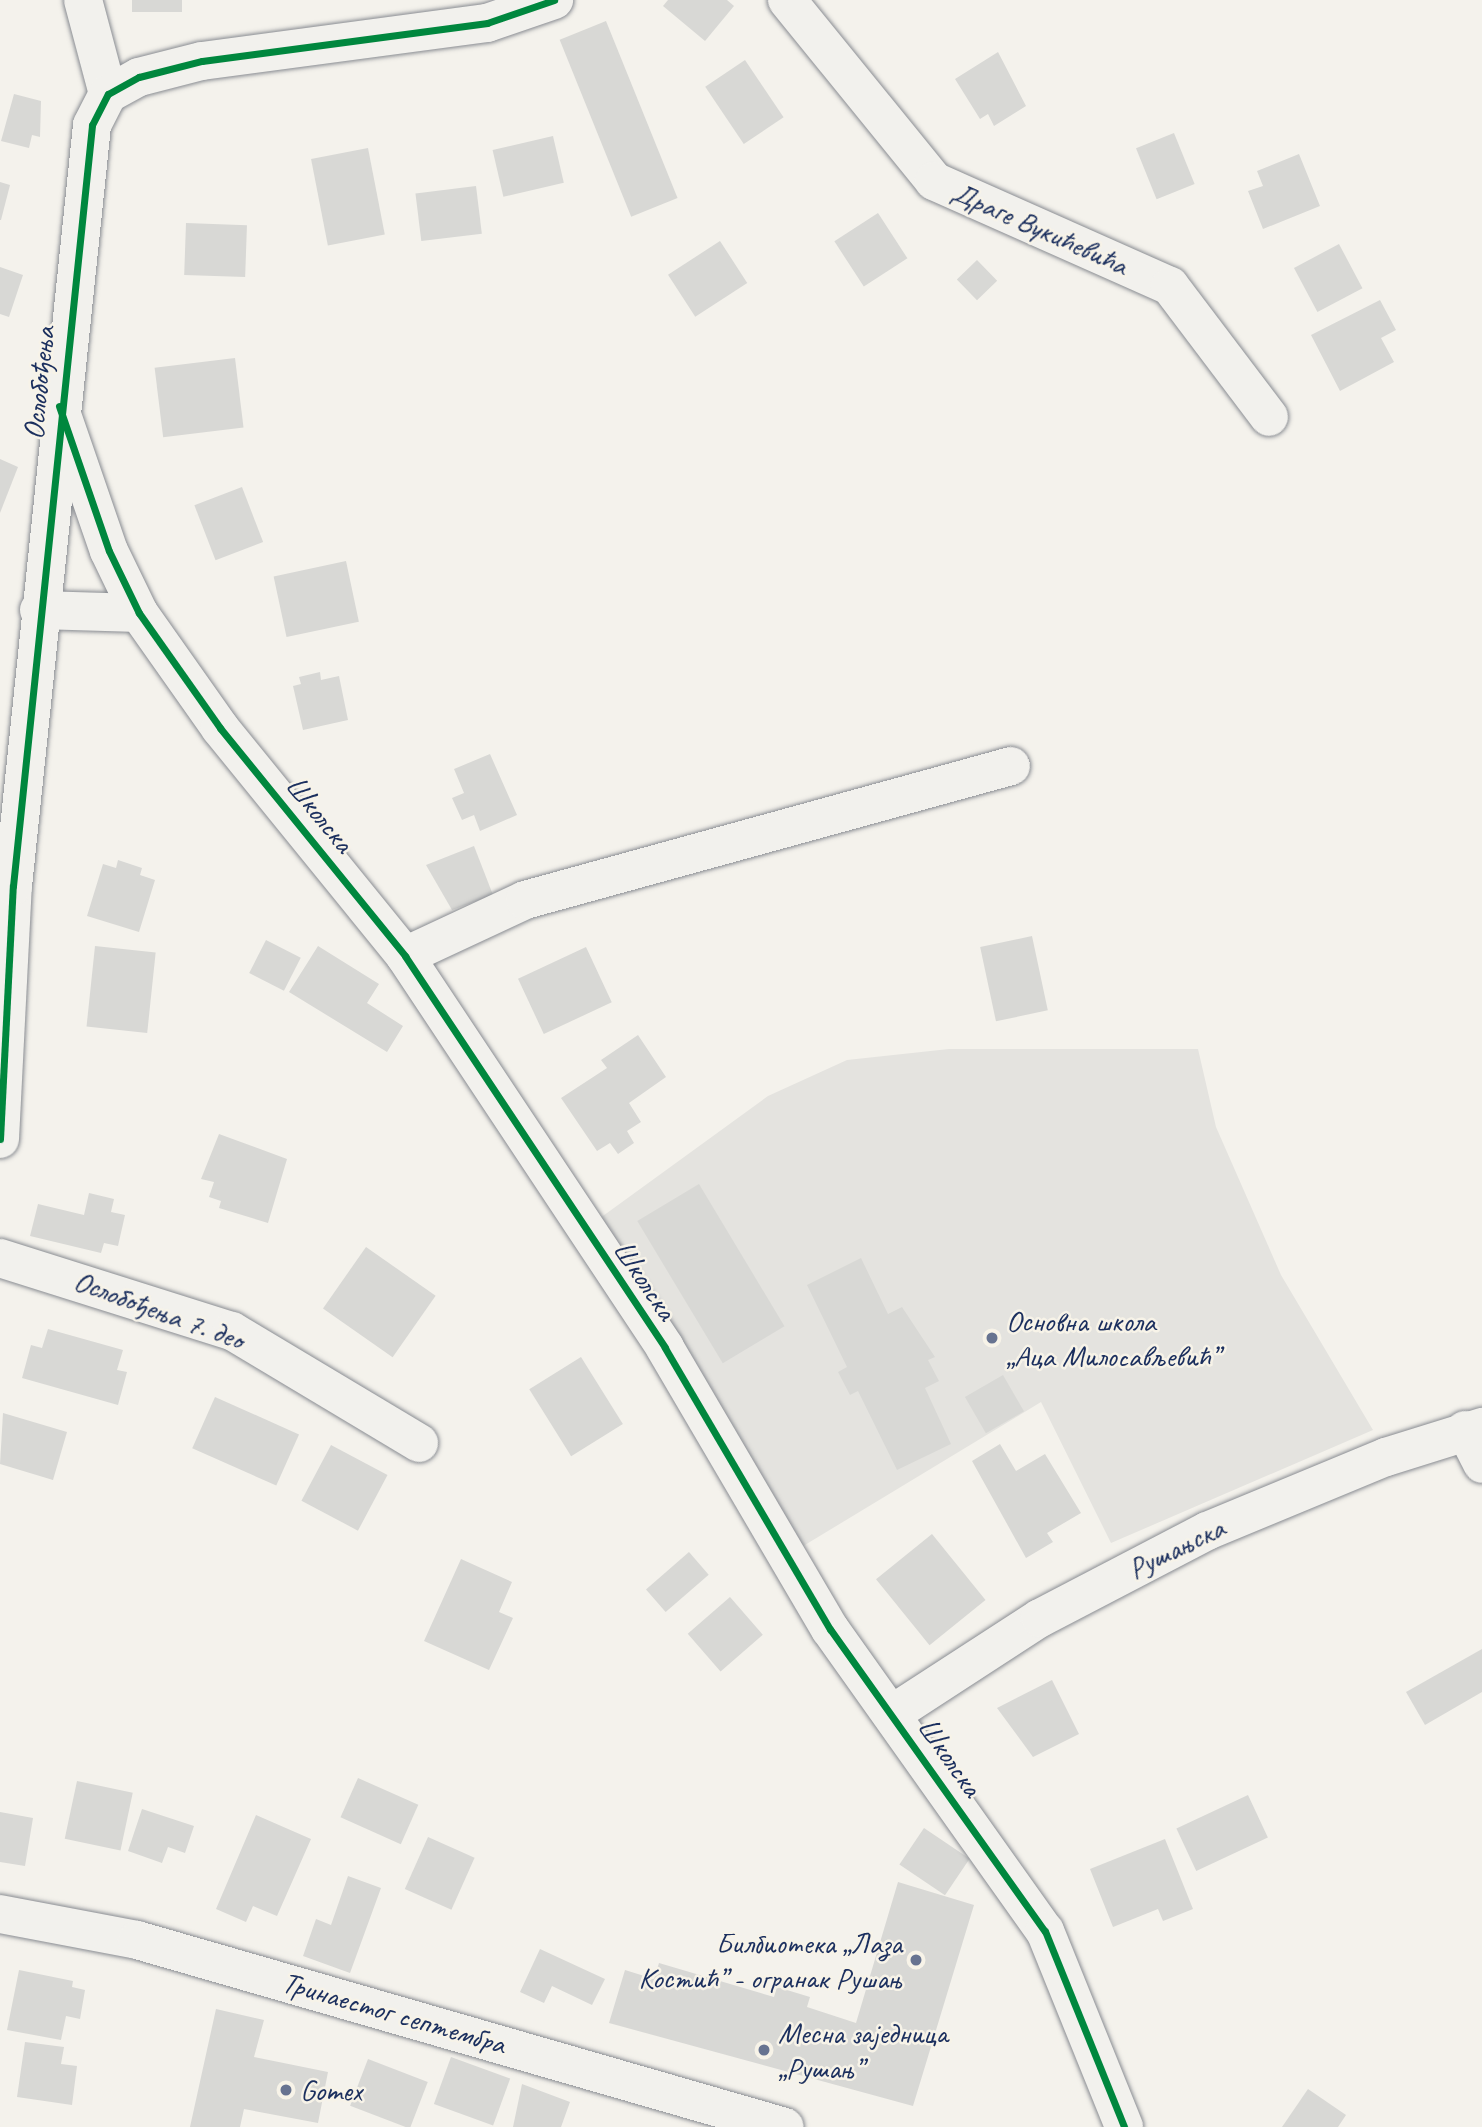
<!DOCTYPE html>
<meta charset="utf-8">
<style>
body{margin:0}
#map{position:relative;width:1482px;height:2127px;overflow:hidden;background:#f4f2ec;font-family:Caveat,sans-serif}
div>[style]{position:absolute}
.built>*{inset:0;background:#e4e3df}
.building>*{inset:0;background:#d8d8d5;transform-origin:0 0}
.roads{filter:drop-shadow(0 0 2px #898c92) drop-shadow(0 0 2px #898c92)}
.minor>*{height:38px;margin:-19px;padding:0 19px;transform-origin:19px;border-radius:19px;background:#f2f1ed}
.cycleway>*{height:7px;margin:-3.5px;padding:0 3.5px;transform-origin:3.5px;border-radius:3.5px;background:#00873e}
.dots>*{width:19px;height:19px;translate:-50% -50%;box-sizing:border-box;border:4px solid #f7f3e8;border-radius:50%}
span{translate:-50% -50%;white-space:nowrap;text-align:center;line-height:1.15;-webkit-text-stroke:5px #f7f3e8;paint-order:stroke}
.street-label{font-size:30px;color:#1b2f5e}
.poi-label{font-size:30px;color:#1b2f5e}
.left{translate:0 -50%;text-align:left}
.right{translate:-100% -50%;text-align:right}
</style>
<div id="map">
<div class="built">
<i style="clip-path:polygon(949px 1049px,1198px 1049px,1216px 1127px,1281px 1275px,1373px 1430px,1111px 1543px,1041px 1402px,790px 1554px,596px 1221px,768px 1096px,847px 1060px)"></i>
</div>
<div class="building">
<i style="left:132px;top:0;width:50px;height:12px"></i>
<i style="clip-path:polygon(668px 0,727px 0,734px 6px,705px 41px,663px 6px)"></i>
<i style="left:606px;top:21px;width:191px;height:50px;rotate:68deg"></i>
<i style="clip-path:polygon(998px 52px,1026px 106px,994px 126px,988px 114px,980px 119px,955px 79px)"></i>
<i style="left:745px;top:60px;width:69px;height:48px;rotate:56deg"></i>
<i style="clip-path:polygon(14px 94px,41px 101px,40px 137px,32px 135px,29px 148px,1px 141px)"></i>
<i style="left:1174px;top:133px;width:55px;height:41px;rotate:68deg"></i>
<i style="left:553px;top:136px;width:48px;height:62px;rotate:77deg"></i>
<i style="left:368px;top:148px;width:88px;height:58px;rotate:79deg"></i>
<i style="clip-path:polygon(1299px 154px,1320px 206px,1263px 229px,1248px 191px,1263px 186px,1257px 171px)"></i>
<i style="clip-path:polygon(0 182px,10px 185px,1px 220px,0 220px)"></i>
<i style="left:476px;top:186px;width:48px;height:61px;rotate:83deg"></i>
<i style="left:878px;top:213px;width:54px;height:52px;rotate:57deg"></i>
<i style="left:186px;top:223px;width:61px;height:52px;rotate:2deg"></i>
<i style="left:720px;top:241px;width:50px;height:62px;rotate:57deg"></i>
<i style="left:1339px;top:244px;width:50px;height:51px;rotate:62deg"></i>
<i style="left:977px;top:260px;width:29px;height:28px;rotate:46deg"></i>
<i style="clip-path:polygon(0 267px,23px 275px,9px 317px,0 314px)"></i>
<i style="clip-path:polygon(1380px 300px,1396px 330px,1381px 338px,1394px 362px,1340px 391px,1311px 335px)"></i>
<i style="left:235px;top:358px;width:70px;height:81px;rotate:83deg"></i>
<i style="clip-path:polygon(0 459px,18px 467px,0 513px)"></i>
<i style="left:242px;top:487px;width:59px;height:51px;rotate:69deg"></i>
<i style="left:346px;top:561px;width:62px;height:74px;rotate:78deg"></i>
<i style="clip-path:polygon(320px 672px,321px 680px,339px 676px,348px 720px,303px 730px,293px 686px,301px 684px,299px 677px)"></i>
<i style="clip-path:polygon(490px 754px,517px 815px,480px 831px,474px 815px,462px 820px,452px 798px,464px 793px,454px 769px)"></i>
<i style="clip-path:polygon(474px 846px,493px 895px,452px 910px,426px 865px)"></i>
<i style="clip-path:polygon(118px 860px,142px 868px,140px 875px,155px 880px,139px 932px,87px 916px,103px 864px,116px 868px)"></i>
<i style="left:1032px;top:936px;width:76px;height:53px;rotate:78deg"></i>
<i style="left:266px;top:940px;width:39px;height:37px;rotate:27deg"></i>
<i style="left:95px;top:946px;width:61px;height:81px;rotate:6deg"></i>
<i style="clip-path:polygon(318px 946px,379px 984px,367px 1003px,403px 1026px,387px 1052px,289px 992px)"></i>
<i style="left:586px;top:947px;width:61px;height:75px;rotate:65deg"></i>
<i style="clip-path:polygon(638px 1035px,666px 1077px,629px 1103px,641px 1122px,627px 1131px,634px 1143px,618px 1154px,610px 1143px,597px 1151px,561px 1098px,607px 1068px,601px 1060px)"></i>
<i style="clip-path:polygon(219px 1134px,287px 1159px,268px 1223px,219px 1208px,221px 1201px,209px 1197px,214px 1182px,201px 1179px)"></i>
<i style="left:699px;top:1184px;width:166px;height:72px;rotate:59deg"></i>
<i style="clip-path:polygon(89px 1193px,114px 1199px,111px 1212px,125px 1215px,118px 1246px,104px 1243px,101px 1253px,30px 1236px,38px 1204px,84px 1215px)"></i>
<i style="left:366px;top:1247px;width:85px;height:75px;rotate:35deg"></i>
<i style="clip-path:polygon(861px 1258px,888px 1314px,902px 1307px,935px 1357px,928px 1360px,939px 1381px,925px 1388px,951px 1444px,897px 1470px,858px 1391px,850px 1395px,838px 1372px,847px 1367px,807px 1285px)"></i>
<i style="clip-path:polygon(48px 1329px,123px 1350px,117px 1370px,127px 1372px,118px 1405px,22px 1378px,31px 1345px,42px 1348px)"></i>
<i style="left:581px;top:1357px;width:79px;height:61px;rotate:58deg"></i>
<i style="left:1003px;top:1375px;width:42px;height:44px;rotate:60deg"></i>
<i style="left:215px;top:1397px;width:92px;height:56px;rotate:24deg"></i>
<i style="clip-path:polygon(3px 1413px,67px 1432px,53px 1480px,0 1464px)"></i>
<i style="clip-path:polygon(1000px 1444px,1016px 1471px,1045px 1454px,1081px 1513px,1047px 1533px,1053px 1542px,1026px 1558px,972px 1461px)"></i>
<i style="left:331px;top:1445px;width:64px;height:63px;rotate:28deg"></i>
<i style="left:932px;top:1534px;width:85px;height:72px;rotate:51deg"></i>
<i style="left:689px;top:1552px;width:30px;height:57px;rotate:49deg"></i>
<i style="clip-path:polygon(461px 1559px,512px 1582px,499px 1612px,513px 1618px,489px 1670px,424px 1641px)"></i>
<i style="left:730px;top:1597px;width:50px;height:56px;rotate:49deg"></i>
<i style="clip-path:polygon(1482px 1649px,1482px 1692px,1425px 1725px,1406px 1692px)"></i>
<i style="clip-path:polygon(1052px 1680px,1079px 1734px,1033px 1757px,997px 1708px)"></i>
<i style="left:358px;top:1778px;width:66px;height:43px;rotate:24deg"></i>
<i style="left:77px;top:1781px;width:57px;height:59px;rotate:12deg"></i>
<i style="left:1248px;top:1795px;width:47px;height:79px;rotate:65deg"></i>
<i style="clip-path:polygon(142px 1809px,194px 1826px,185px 1853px,168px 1847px,162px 1863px,128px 1851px)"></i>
<i style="clip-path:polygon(0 1812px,33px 1818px,25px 1866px,0 1862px)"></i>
<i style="clip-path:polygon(256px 1815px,311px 1839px,277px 1916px,253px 1906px,246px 1922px,216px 1909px)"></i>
<i style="left:924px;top:1828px;width:55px;height:44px;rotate:34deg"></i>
<i style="left:428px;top:1837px;width:51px;height:57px;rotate:24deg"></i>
<i style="clip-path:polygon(1165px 1839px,1193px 1909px,1163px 1921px,1158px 1909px,1113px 1927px,1090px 1869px)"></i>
<i style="clip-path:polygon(348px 1876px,381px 1888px,350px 1973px,303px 1956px,316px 1919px,331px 1925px)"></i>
<i style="clip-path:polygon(898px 1882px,974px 1905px,913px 2106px,609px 2023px,625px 1970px,654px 1979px,659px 1963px,774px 1997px,777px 1987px,810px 1997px,807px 2007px,856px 2023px)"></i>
<i style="clip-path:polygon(540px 1949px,605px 1979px,592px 2005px,552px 1986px,544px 2003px,520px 1992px)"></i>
<i style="clip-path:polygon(19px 1970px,73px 1981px,72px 1987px,85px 1990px,80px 2019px,66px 2016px,61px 2040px,7px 2030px)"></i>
<i style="clip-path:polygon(216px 2009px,264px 2020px,254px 2057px,328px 2072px,318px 2123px,244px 2109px,240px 2127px,190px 2127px)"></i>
<i style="clip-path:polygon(25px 2042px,64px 2047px,61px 2064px,77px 2066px,72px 2105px,17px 2097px)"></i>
<i style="left:451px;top:2057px;width:63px;height:50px;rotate:20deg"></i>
<i style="left:368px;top:2059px;width:64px;height:50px;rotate:21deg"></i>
<i style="clip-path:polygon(522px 2084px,570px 2102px,561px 2127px,513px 2127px)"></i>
<i style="clip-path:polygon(1308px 2089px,1346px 2115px,1338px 2127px,1282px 2127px)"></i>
</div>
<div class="roads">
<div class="minor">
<i style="left:83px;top:0;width:97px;rotate:75.1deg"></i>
<i style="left:787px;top:0;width:233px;rotate:50.9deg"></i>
<i style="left:934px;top:181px;width:258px;rotate:24deg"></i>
<i style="left:1170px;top:286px;width:164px;rotate:52.9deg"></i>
<i style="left:59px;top:406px;width:153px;rotate:71deg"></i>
<i style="left:109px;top:551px;width:69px;rotate:64.2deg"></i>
<i style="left:139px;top:613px;width:141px;rotate:54.8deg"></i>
<i style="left:220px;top:728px;width:294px;rotate:50.9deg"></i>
<i style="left:405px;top:956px;width:470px;rotate:56.4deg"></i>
<i style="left:665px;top:1348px;width:326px;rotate:59.6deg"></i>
<i style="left:830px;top:1629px;width:371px;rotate:54.6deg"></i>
<i style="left:1045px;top:1931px;width:211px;rotate:68deg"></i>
<i style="left:39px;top:610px;width:100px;rotate:1.7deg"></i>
<i style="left:405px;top:956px;width:132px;rotate:-25deg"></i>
<i style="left:525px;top:900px;width:504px;rotate:-15.41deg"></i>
<i style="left:0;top:1139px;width:253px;rotate:-87.1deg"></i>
<i style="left:13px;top:886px;width:765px;rotate:-84.07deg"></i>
<i style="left:92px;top:125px;width:35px;rotate:-63deg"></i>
<i style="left:108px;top:94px;width:35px;rotate:-29deg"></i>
<i style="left:139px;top:77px;width:65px;rotate:-14.3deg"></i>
<i style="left:202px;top:61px;width:288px;rotate:-7.6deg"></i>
<i style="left:487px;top:23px;width:71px;rotate:-18.9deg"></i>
<i style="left:0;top:1258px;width:243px;rotate:17.5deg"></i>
<i style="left:232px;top:1331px;width:218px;rotate:30.9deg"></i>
<i style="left:1465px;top:1430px;width:38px;rotate:63deg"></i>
<i style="left:892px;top:1714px;width:176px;rotate:-33deg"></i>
<i style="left:1040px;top:1618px;width:188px;rotate:-27.5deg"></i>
<i style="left:1207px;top:1531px;width:194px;rotate:-22.5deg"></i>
<i style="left:1386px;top:1457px;width:101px;rotate:-17.4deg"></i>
<i style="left:0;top:1914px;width:139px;rotate:10.7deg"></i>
<i style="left:137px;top:1940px;width:674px;rotate:16.1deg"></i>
</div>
</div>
<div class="cycleway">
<i style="left:59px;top:406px;width:153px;rotate:71deg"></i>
<i style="left:109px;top:551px;width:69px;rotate:64.2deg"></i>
<i style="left:139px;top:613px;width:141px;rotate:54.8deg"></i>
<i style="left:220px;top:728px;width:294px;rotate:50.9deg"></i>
<i style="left:405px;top:956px;width:470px;rotate:56.4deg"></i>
<i style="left:665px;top:1348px;width:326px;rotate:59.6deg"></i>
<i style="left:830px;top:1629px;width:371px;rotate:54.6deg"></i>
<i style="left:1045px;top:1931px;width:211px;rotate:68deg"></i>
<i style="left:0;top:1139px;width:253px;rotate:-87.1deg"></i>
<i style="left:13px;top:886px;width:765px;rotate:-84.07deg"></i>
<i style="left:92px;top:125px;width:35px;rotate:-63deg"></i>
<i style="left:108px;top:94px;width:35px;rotate:-29deg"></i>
<i style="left:139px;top:77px;width:65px;rotate:-14.3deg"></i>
<i style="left:202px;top:61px;width:288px;rotate:-7.6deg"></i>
<i style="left:487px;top:23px;width:71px;rotate:-18.9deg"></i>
</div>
<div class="dots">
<i style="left:992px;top:1338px;background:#677390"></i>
<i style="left:916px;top:1960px;background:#677390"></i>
<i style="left:764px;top:2050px;background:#677390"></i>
<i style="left:286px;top:2090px;background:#677390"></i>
</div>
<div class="street-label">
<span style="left:1040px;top:228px;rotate:24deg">Драге Вукићевића</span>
<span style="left:39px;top:383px;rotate:-84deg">Ослобођења</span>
<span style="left:320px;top:814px;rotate:51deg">Школска</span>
<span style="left:645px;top:1280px;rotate:56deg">Школска</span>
<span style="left:159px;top:1310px;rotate:20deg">Ослобођења 7. део</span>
<span style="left:1176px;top:1548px;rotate:-26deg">Рушањска</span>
<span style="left:950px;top:1757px;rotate:55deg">Школска</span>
<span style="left:394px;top:2013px;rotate:16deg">Тринаестог септембра</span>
</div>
<div class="poi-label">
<span class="left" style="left:1006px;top:1338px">Основна школа<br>„Аца Милосављевић”</span>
<span class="right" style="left:902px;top:1960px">Билбиотека „Лаза<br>Костић” - огранак Рушањ</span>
<span class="left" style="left:778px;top:2050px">Месна заједница<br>„Рушањ”</span>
<span class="left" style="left:300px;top:2090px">Gomex</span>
</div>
</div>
